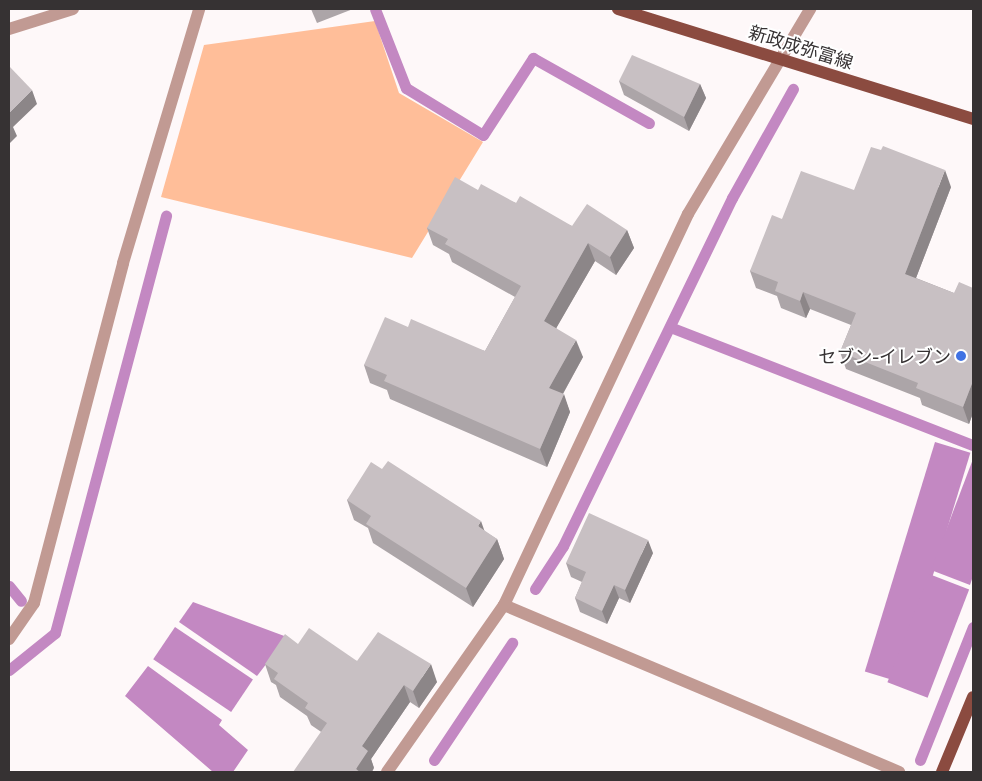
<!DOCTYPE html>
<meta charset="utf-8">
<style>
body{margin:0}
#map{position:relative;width:982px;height:781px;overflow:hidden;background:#fef8f9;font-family:"Golos Text","Noto Sans JP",sans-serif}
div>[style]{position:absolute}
.green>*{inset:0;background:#ffbe99}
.water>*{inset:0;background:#c388c2;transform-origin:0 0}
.stream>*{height:11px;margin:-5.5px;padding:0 5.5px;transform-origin:5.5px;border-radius:5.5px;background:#c388c2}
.minor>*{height:12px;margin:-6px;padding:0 6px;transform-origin:6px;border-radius:6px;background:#c19a93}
.major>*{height:12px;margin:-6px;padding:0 6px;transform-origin:6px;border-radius:6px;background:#8b4b40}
.wall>*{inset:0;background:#aca5a8}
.shaded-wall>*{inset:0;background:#8c8688}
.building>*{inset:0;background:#c8c0c3}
.dots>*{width:14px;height:14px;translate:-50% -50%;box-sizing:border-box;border:2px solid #fff;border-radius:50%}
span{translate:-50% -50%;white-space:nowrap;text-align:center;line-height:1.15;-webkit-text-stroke:4px #fff;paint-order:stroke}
.street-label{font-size:18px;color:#363233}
.poi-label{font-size:18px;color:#363233}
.right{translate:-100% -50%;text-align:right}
.frame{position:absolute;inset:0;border:10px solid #363233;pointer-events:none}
</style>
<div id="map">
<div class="green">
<i style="clip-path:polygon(375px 21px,399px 93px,483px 142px,412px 258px,161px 197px,204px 45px)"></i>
</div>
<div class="water">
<i style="left:935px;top:442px;width:37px;height:240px;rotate:17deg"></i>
<i style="clip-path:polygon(973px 459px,973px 576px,970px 585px,931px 570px)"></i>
<i style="left:929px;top:574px;width:43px;height:116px;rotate:21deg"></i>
<i style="clip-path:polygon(193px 602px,287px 637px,257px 676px,179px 622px)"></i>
<i style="left:175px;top:627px;width:94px;height:39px;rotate:34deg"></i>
<i style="clip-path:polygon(148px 666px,222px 720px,219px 725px,248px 750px,233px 772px,213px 772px,125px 696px)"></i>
</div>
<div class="stream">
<i style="left:375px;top:9px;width:85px;rotate:68.6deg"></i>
<i style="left:406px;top:88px;width:90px;rotate:31.4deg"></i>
<i style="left:483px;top:135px;width:92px;rotate:-57deg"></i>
<i style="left:533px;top:58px;width:133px;rotate:29.3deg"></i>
<i style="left:670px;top:327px;width:325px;rotate:21.3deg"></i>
<i style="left:9px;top:586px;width:19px;rotate:51deg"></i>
<i style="left:535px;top:589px;width:51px;rotate:-56.9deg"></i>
<i style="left:563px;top:546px;width:387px;rotate:-64.1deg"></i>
<i style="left:732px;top:198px;width:125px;rotate:-60.8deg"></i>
<i style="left:9px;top:670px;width:59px;rotate:-38.8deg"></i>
<i style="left:55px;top:633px;width:432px;rotate:-75.1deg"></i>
<i style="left:434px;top:760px;width:141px;rotate:-56.3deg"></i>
<i style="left:920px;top:760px;width:143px;rotate:-68.3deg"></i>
</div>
<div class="minor">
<i style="left:9px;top:29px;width:67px;rotate:-17.4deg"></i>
<i style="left:504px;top:605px;width:429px;rotate:22.9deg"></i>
<i style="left:9px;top:639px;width:44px;rotate:-55.2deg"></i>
<i style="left:34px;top:603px;width:351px;rotate:-75.3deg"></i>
<i style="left:123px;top:263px;width:265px;rotate:-73.3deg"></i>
<i style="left:387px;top:772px;width:204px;rotate:-55deg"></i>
<i style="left:504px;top:605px;width:432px;rotate:-64.8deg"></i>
<i style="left:688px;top:214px;width:239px;rotate:-59.2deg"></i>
</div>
<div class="major">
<i style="left:618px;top:9px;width:372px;rotate:17.2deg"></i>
<i style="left:942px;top:772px;width:81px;rotate:-67.5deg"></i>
</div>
<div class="wall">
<i style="clip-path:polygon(311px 9px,353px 9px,317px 23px)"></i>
<i style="clip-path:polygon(619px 81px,700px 84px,706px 98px,689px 131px,624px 95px)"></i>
<i style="clip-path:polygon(951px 187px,916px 278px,954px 293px,973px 288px,973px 413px,969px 424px,922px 405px,920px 398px,846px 369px,840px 352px,851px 325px,810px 309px,806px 318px,781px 308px,777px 296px,756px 288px,750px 271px,782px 219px,854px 190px)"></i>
<i style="clip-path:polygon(478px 190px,516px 203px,572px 226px,627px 230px,634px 248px,616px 275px,595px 261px,556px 328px,583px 357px,563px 394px,570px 412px,547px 467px,390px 399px,387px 390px,370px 383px,364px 365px,408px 327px,485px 351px,515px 297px,452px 262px,449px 254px,433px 245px,427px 228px)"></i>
<i style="clip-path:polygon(382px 469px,497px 539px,504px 559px,473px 607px,373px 543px,368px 528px,354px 520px,347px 500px)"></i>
<i style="clip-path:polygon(653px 553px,630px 603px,619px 598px,607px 624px,580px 612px,575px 598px,582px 582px,571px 577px,566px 563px)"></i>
<i style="clip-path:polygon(298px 644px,357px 661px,437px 682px,419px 708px,410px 702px,371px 759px,374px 768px,311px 725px,307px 716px,280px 697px,276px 685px,271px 682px,265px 664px)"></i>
</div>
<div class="shaded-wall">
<i style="clip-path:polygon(700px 84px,706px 98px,689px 131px,684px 117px)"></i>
<i style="clip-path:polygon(32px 90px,37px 104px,13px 127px,17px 136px,9px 144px,9px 113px)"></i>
<i style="clip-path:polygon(945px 170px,951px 187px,911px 291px,905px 274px)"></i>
<i style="clip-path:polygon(627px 230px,634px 248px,616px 275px,610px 257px)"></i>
<i style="clip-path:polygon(588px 243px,595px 261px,550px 339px,544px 321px)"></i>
<i style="clip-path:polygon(803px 292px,810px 309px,806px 318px,800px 301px)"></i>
<i style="clip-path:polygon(576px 340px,583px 357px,556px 406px,549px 388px)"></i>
<i style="clip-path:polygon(973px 381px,973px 413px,969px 424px,963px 407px)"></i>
<i style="clip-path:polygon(564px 394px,570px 412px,547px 467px,540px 449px)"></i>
<i style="clip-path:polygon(481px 521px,488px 541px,478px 526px)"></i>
<i style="clip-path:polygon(497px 539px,504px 559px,473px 607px,466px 588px)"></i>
<i style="clip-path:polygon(648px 540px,653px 553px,630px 603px,625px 590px)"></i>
<i style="clip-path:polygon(614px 585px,619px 598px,607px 624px,602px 611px)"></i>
<i style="clip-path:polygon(431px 664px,437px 682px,419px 708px,413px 691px)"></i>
<i style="clip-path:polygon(404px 685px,410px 702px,371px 759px,374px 768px,372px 772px,357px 772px,356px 769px,362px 746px)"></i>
</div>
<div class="building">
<i style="clip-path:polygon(632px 55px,700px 84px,684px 117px,619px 81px)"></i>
<i style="clip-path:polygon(9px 66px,32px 90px,9px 113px)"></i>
<i style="clip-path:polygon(883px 146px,945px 170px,905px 274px,954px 293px,959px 282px,973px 288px,973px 381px,963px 407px,916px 388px,918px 383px,840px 352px,856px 313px,803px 292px,800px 301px,775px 291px,778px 282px,750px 271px,772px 215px,782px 219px,801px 171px,854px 190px,871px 147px,881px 150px)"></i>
<i style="clip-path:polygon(455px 177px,478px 190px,481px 184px,516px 203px,520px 196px,572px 226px,587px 204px,627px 230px,610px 257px,588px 243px,544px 321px,576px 340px,549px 388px,564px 394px,540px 449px,384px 381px,387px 375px,364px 365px,385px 317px,408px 327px,411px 319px,485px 351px,521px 286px,445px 244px,448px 239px,427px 228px)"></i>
<i style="clip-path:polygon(388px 461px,481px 521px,478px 526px,497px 539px,466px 588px,366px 524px,371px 516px,347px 500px,371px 462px,382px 469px)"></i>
<i style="clip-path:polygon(589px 513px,648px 540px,625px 590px,614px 585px,602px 611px,575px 598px,586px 572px,566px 563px)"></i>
<i style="clip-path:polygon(309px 628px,357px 661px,378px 632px,431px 664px,413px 691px,404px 685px,362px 746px,368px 751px,356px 769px,360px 772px,293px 772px,327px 723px,305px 708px,308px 703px,274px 679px,278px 673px,265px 664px,285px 634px,298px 644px)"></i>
</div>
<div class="dots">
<i style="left:961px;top:356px;background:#4072e3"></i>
</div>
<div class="street-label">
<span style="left:801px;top:47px;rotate:17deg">新政成弥富線</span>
</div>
<div class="poi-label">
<span class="right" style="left:951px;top:356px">セブン-イレブン</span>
</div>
<div class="frame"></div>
</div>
